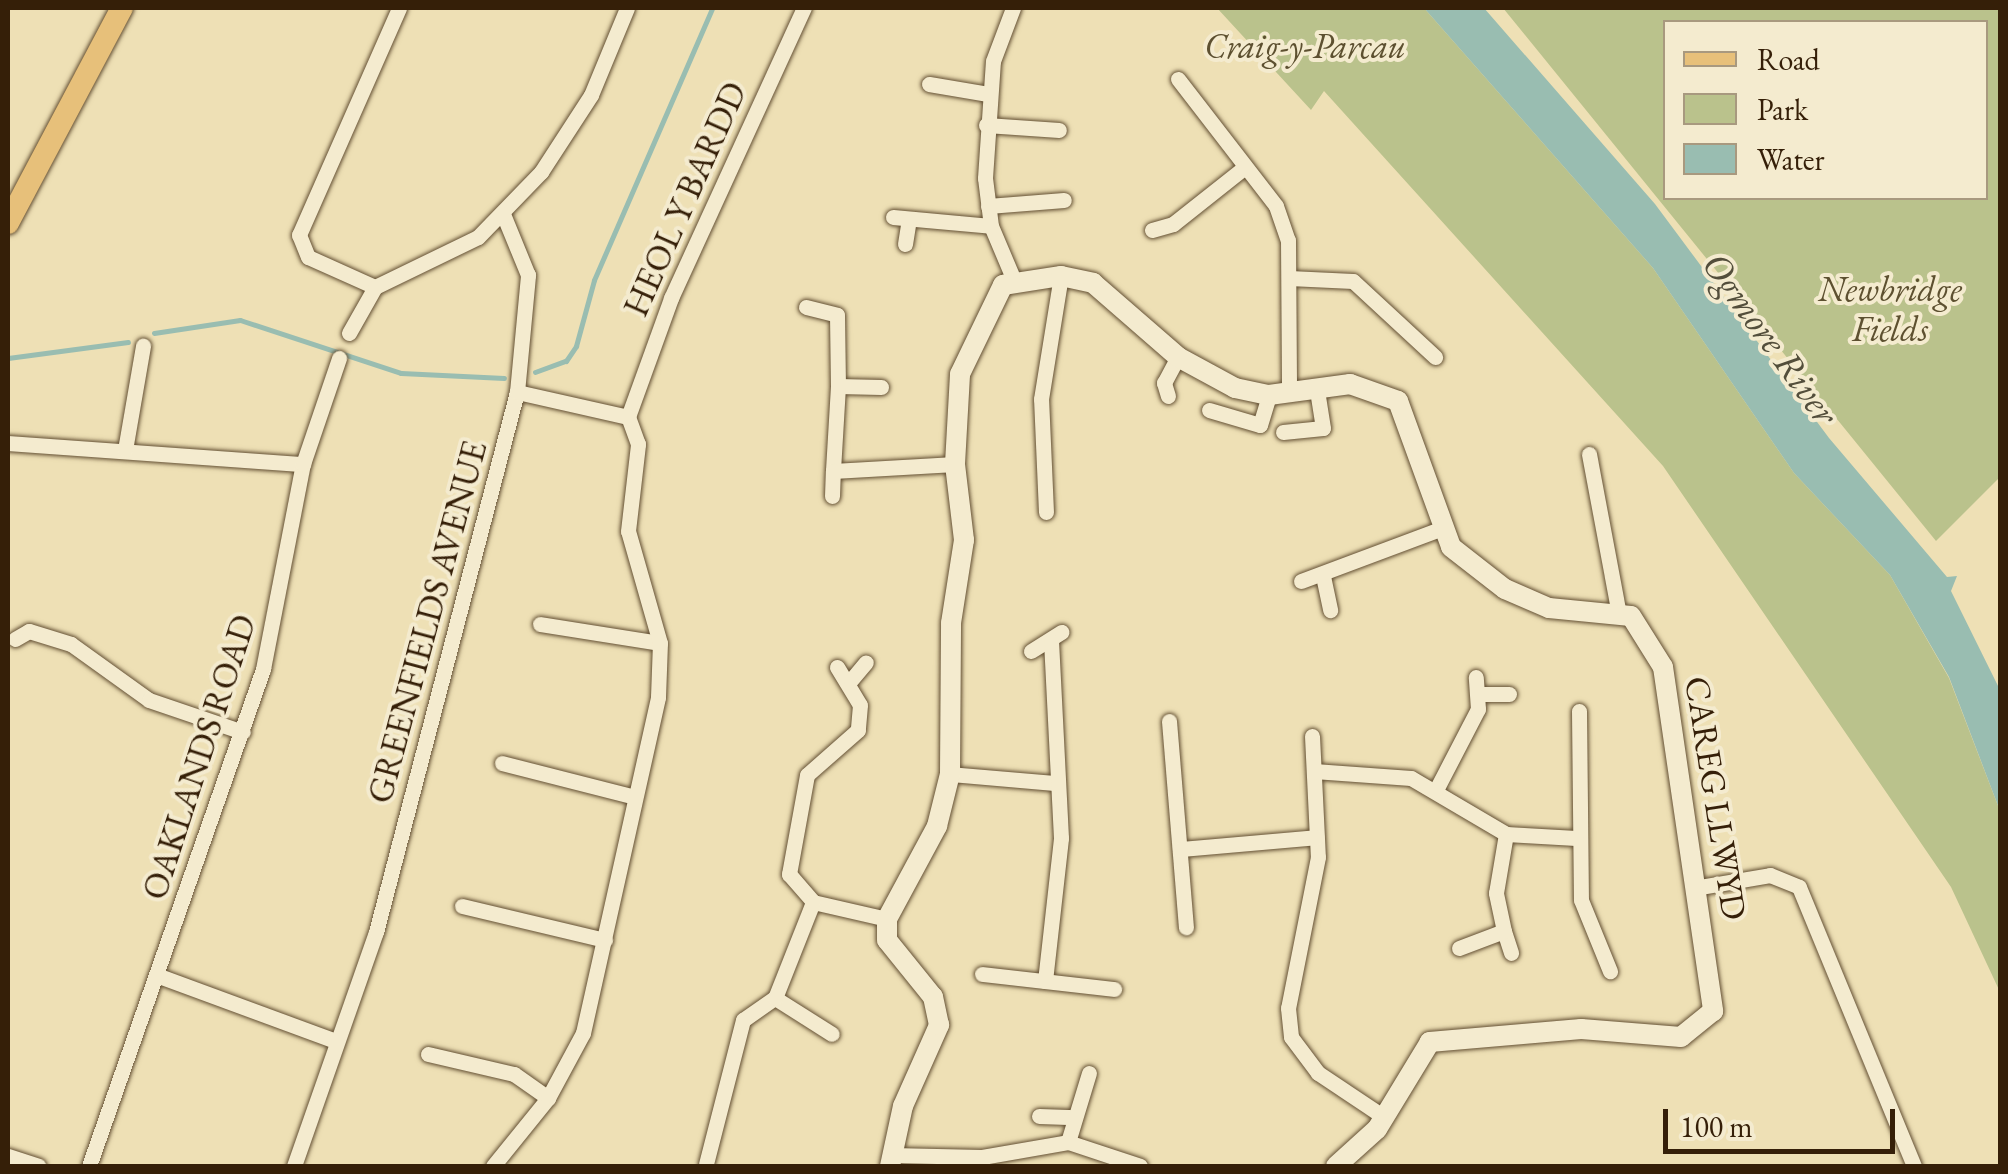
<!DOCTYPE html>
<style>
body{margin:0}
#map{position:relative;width:2008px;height:1174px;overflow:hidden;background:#eee0b5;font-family:"EB Garamond",serif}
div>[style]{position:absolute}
.green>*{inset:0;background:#bac28c}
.water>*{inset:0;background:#99bdb1}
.stream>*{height:5px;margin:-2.5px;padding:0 2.5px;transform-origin:2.5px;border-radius:2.5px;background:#99bdb1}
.roads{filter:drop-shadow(0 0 2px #634f33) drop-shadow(0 0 2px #634f33)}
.street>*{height:15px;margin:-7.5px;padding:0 7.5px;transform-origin:7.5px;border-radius:7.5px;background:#f4ebcf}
.secondary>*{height:20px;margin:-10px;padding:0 10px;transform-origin:10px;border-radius:10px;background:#f4ebcf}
.primary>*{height:22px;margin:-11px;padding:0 11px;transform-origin:11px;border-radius:11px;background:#e7c07a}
span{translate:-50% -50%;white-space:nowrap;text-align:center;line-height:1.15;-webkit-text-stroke:8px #f4ebcf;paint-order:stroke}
.park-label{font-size:35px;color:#5d5030;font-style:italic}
.street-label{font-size:35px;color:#351f08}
.water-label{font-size:38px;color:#534e3b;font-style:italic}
.frame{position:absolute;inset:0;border:10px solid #351f08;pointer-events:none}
.legend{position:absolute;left:1663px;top:20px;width:325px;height:180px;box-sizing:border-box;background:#f4ebcf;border:2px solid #a8997f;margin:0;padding:12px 18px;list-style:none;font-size:30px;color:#351f08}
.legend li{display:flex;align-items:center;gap:20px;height:50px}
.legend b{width:50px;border:2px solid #a8997f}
.scale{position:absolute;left:1663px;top:1109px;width:232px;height:45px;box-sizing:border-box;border:5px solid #351f08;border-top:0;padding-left:12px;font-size:30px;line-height:35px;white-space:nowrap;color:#351f08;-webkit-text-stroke:8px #f4ebcf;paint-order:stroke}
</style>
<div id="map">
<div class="green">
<i style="clip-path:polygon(1217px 8px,1424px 8px,1653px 268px,1794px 473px,1890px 575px,1949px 678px,2000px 811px,2000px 992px,1951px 887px,1663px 466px,1324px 91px,1311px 110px)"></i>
<i style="clip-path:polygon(evenodd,1503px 8px,2000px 8px,2000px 477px,1936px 541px,1503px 8px,1666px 22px,1986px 22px,1986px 198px,1666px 198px,1666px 22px)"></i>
</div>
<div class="water">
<i style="clip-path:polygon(1424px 8px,1484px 8px,1655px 204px,1829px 438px,1947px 577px,1957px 576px,1951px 591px,2000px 690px,2000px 811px,1949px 677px,1890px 575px,1794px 473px,1653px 268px)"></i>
</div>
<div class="stream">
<i style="left:154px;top:333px;width:87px;rotate:-8.6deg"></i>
<i style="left:240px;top:320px;width:169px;rotate:18.2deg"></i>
<i style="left:401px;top:373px;width:103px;rotate:2.8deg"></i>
<i style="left:8px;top:358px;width:121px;rotate:-7.6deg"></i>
<i style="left:535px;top:372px;width:33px;rotate:-20deg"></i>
<i style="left:566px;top:361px;width:18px;rotate:-56deg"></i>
<i style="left:576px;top:346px;width:68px;rotate:-74.7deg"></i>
<i style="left:594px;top:280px;width:296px;rotate:-66.5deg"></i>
</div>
<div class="roads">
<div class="street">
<i style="left:1178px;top:79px;width:160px;rotate:52.3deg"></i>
<i style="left:1276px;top:206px;width:36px;rotate:71deg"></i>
<i style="left:1288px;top:240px;width:153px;rotate:89.6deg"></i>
<i style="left:929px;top:84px;width:60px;rotate:9.6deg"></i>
<i style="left:986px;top:125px;width:73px;rotate:3.9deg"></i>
<i style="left:988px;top:206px;width:76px;rotate:-4.5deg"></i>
<i style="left:893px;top:217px;width:98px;rotate:5.2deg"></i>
<i style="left:1152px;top:230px;width:22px;rotate:-16deg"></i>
<i style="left:1173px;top:224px;width:92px;rotate:-38.4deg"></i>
<i style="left:905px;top:244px;width:24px;rotate:-81deg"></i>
<i style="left:1013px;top:278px;width:56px;rotate:-112.9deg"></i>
<i style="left:991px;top:226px;width:48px;rotate:-97.1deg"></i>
<i style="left:985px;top:178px;width:117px;rotate:-86.1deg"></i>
<i style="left:993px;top:61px;width:57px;rotate:-69.3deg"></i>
<i style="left:1289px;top:278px;width:64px;rotate:2.7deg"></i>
<i style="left:1353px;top:281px;width:112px;rotate:42.8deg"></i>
<i style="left:375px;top:287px;width:73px;rotate:-155.9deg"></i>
<i style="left:308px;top:257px;width:24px;rotate:-112deg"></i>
<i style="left:299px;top:235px;width:248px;rotate:-66.2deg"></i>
<i style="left:806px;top:307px;width:32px;rotate:14deg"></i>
<i style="left:837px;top:315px;width:71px;rotate:89.2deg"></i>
<i style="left:349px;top:333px;width:53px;rotate:-60.5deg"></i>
<i style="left:375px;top:287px;width:114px;rotate:-25.9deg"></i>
<i style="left:478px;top:237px;width:91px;rotate:-45.9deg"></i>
<i style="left:541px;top:172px;width:92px;rotate:-57deg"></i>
<i style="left:591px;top:95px;width:94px;rotate:-67.5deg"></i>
<i style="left:881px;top:387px;width:43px;rotate:-178.7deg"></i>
<i style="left:838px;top:386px;width:85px;rotate:93.4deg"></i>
<i style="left:833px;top:471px;width:122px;rotate:-3.3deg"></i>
<i style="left:1168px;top:396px;width:14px;rotate:-107deg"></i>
<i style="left:1164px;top:383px;width:30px;rotate:-62deg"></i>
<i style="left:1209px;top:410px;width:53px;rotate:16.4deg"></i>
<i style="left:1260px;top:425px;width:31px;rotate:-73deg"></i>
<i style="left:628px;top:417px;width:127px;rotate:-70.1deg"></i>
<i style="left:671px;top:298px;width:319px;rotate:-65.4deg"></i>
<i style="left:1283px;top:432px;width:40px;rotate:-5.7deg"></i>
<i style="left:1323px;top:428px;width:37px;rotate:-99deg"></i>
<i style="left:8px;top:443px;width:296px;rotate:4.1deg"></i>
<i style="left:125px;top:450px;width:106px;rotate:-80.2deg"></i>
<i style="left:1589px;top:454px;width:163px;rotate:79.4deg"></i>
<i style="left:832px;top:496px;width:25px;rotate:-88deg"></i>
<i style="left:1046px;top:512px;width:113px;rotate:-92.5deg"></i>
<i style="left:1041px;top:399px;width:125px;rotate:-80.8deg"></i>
<i style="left:1323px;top:576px;width:35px;rotate:78deg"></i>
<i style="left:1301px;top:581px;width:152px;rotate:-20.5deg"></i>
<i style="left:540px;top:624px;width:121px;rotate:9deg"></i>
<i style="left:15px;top:639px;width:16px;rotate:-30deg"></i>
<i style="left:29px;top:631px;width:44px;rotate:17.2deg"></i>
<i style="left:71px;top:644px;width:96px;rotate:35.7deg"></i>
<i style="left:149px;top:700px;width:99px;rotate:18.8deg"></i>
<i style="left:1031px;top:651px;width:36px;rotate:-32deg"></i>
<i style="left:837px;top:667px;width:44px;rotate:58.8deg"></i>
<i style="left:860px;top:705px;width:25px;rotate:95deg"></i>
<i style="left:858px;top:730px;width:68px;rotate:138.6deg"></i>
<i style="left:807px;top:775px;width:101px;rotate:100.3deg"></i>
<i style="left:789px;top:874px;width:37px;rotate:49deg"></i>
<i style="left:813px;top:902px;width:76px;rotate:12.9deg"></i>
<i style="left:851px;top:680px;width:23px;rotate:-50deg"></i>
<i style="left:1480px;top:694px;width:29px"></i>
<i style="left:1579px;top:711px;width:189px;rotate:89.4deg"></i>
<i style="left:1581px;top:900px;width:77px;rotate:67.8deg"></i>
<i style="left:1169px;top:721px;width:207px;rotate:85.3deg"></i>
<i style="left:1312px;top:736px;width:121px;rotate:87.2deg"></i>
<i style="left:1318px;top:857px;width:154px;rotate:101.2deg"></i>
<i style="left:1288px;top:1008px;width:29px;rotate:84deg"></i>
<i style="left:1291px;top:1037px;width:45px;rotate:53.1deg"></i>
<i style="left:1318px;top:1073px;width:79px;rotate:33.7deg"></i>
<i style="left:502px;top:763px;width:137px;rotate:14.3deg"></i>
<i style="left:1314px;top:771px;width:97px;rotate:4.1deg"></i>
<i style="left:1411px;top:778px;width:110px;rotate:30.5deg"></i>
<i style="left:1506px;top:834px;width:70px;rotate:3.3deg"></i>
<i style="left:950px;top:774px;width:106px;rotate:4.9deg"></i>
<i style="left:1437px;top:788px;width:89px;rotate:-62.6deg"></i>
<i style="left:1478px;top:709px;width:32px;rotate:-94deg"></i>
<i style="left:1180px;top:849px;width:137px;rotate:-5deg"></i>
<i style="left:1694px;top:888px;width:77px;rotate:-9.7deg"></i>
<i style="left:1770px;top:875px;width:31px;rotate:22deg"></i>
<i style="left:1799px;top:887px;width:302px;rotate:67.6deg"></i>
<i style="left:462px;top:906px;width:147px;rotate:13.4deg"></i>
<i style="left:1504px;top:931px;width:23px;rotate:72deg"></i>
<i style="left:1459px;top:948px;width:48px;rotate:-20.7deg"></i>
<i style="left:1504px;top:931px;width:39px;rotate:-102deg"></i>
<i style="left:1496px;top:893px;width:60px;rotate:-80.4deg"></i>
<i style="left:982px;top:974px;width:133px;rotate:6.5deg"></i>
<i style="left:159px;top:976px;width:189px;rotate:20.2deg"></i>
<i style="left:1045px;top:981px;width:144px;rotate:-83.6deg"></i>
<i style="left:1061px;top:838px;width:197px;rotate:-92.9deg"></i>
<i style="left:775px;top:998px;width:67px;rotate:32.3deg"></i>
<i style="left:428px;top:1054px;width:88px;rotate:13.1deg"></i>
<i style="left:514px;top:1074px;width:42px;rotate:35.2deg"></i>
<i style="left:1039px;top:1116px;width:36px;rotate:2deg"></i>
<i style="left:1068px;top:1142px;width:72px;rotate:-73.1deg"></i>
<i style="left:891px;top:1155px;width:91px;rotate:1.3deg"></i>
<i style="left:982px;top:1157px;width:87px;rotate:-9.9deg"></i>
<i style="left:1068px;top:1142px;width:76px;rotate:18.4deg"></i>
<i style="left:8px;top:1156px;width:32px;rotate:18deg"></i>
<i style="left:706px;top:1164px;width:149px;rotate:-75.6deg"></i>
<i style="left:743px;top:1020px;width:39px;rotate:-35deg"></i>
<i style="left:775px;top:998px;width:103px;rotate:-68.4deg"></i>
<i style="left:89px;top:1166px;width:527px;rotate:-70.7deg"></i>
<i style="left:263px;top:669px;width:209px;rotate:-79deg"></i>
<i style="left:303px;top:464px;width:112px;rotate:-71.2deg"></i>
<i style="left:294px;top:1166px;width:248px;rotate:-70.7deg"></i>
<i style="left:376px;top:932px;width:558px;rotate:-75.37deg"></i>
<i style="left:517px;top:392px;width:118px;rotate:-84.6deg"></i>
<i style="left:528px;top:275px;width:66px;rotate:-112.3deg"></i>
<i style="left:493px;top:1166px;width:87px;rotate:-51deg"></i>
<i style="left:548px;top:1098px;width:74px;rotate:-61.7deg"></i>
<i style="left:583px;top:1033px;width:344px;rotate:-77.4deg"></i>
<i style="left:658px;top:697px;width:54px;rotate:-87.9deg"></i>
<i style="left:660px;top:643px;width:116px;rotate:-105.9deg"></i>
<i style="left:628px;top:531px;width:88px;rotate:-83.4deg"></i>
<i style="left:638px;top:444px;width:29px;rotate:-110deg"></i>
<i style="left:628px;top:417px;width:114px;rotate:-167.3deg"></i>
</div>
<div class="secondary">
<i style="left:890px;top:1166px;width:61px;rotate:-77.8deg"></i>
<i style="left:903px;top:1106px;width:89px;rotate:-66deg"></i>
<i style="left:939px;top:1025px;width:29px;rotate:-102deg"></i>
<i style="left:933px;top:997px;width:73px;rotate:-128.9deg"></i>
<i style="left:887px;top:940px;width:21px;rotate:-90deg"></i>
<i style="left:887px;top:919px;width:106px;rotate:-61.7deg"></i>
<i style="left:937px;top:826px;width:54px;rotate:-76deg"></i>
<i style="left:950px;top:774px;width:151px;rotate:-89.6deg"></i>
<i style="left:951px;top:623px;width:84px;rotate:-81.1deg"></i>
<i style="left:964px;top:540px;width:77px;rotate:-96.8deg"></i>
<i style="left:955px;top:464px;width:90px;rotate:-86.8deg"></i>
<i style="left:960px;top:374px;width:99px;rotate:-64.2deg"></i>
<i style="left:1003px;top:285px;width:59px;rotate:-8.8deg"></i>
<i style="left:1061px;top:276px;width:33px;rotate:12deg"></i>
<i style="left:1093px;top:283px;width:113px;rotate:41deg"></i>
<i style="left:1178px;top:357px;width:65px;rotate:28.5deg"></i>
<i style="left:1235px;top:388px;width:35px;rotate:12deg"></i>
<i style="left:1269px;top:395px;width:82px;rotate:-7.7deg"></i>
<i style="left:1350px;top:384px;width:51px;rotate:19.5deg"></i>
<i style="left:1398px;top:401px;width:155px;rotate:70deg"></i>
<i style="left:1451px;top:547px;width:68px;rotate:37.9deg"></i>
<i style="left:1505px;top:589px;width:48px;rotate:23.4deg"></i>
<i style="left:1549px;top:608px;width:82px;rotate:5.6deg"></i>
<i style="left:1631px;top:616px;width:60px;rotate:57.9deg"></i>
<i style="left:1663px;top:667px;width:348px;rotate:81.7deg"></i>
<i style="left:1713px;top:1011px;width:41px;rotate:140.9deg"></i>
<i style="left:1681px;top:1037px;width:100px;rotate:-175.4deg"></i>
<i style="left:1581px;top:1029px;width:152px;rotate:175.1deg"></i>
<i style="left:1430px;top:1042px;width:102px;rotate:121.3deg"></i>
<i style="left:1377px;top:1129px;width:55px;rotate:137.9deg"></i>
</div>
<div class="primary">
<i style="left:8px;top:223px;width:243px;rotate:-62.1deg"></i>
</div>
</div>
<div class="park-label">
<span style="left:1305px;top:46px">Craig-y-Parcau</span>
<span style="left:1890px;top:309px">Newbridge<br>Fields</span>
</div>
<div class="street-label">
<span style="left:685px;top:199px;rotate:-66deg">HEOL Y BARDD</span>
<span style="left:427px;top:622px;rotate:-75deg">GREENFIELDS AVENUE</span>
<span style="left:199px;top:757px;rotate:-72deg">OAKLANDS ROAD</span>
<span style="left:1716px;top:798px;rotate:81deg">CAREG LLWYD</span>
</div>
<div class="water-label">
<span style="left:1771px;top:338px;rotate:54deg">Ogmore River</span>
</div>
<div class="frame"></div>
<ul class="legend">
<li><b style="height:12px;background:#e7c07a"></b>Road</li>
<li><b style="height:28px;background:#bac28c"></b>Park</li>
<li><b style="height:28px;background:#99bdb1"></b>Water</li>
</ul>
<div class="scale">100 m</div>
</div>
